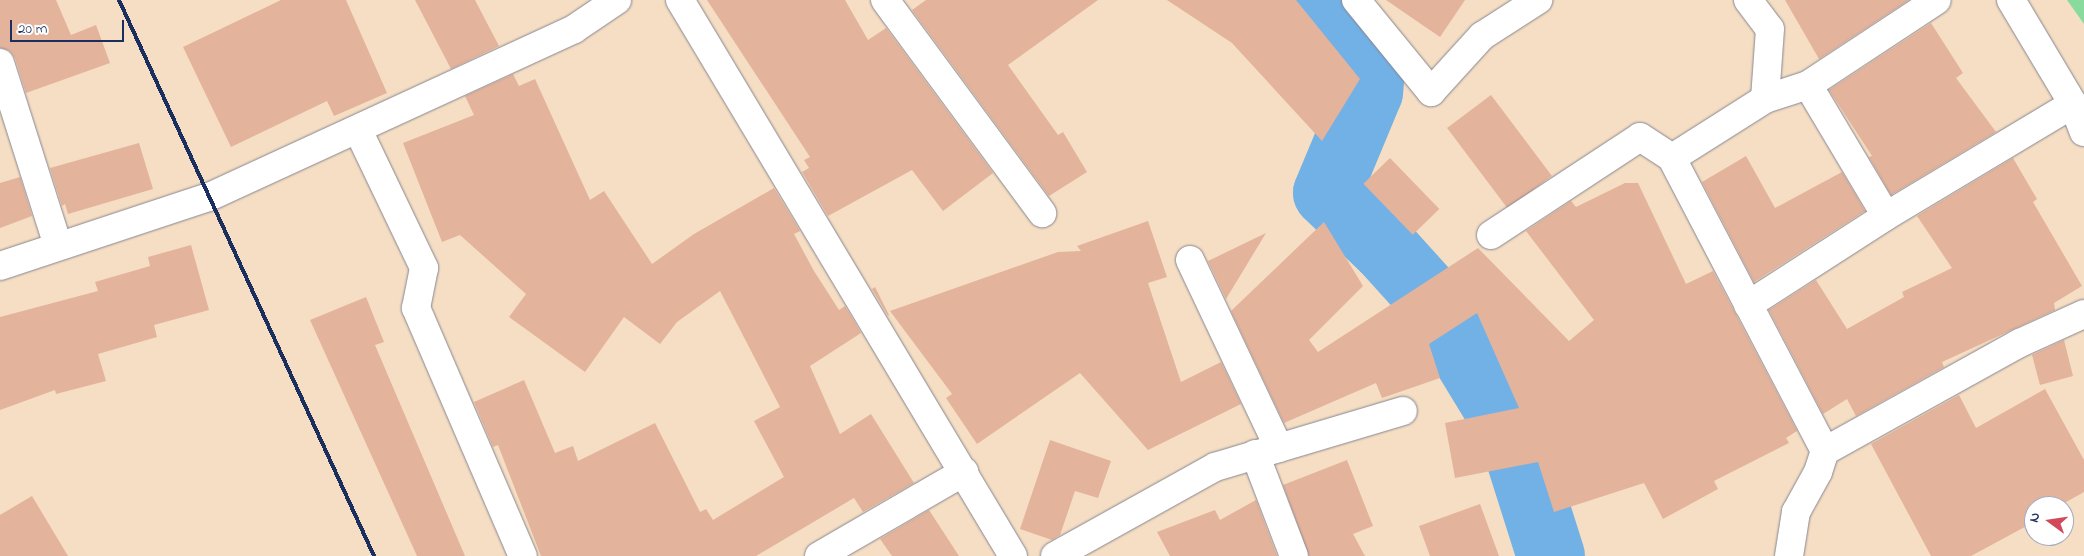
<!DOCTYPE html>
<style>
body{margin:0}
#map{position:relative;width:2084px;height:556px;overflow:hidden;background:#f5dec3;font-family:"Indie Flower",sans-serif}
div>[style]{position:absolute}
.green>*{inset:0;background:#88db9d}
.river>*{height:68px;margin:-34px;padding:0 34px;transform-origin:34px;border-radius:34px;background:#72b1e5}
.building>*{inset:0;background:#e4b39c;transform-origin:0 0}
.roads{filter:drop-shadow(0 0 1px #888690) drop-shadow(0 0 1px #888690)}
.minor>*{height:28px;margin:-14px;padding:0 14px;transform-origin:14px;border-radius:14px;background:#fff}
.rail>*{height:4px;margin:-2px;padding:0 2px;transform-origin:2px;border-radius:2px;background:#1b2f5e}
span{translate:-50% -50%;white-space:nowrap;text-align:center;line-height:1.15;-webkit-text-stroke:5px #fff;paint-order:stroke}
.north{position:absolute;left:2024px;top:496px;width:50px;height:50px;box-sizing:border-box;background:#fff;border:1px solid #a4acbf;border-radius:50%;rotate:284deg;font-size:14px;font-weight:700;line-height:20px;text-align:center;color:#1b2f5e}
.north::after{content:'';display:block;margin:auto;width:18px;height:22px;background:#d1495b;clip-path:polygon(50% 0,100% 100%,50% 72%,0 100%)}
.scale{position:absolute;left:10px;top:20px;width:114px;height:22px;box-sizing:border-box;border:2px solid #1b2f5e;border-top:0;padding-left:6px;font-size:15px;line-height:18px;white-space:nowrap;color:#1b2f5e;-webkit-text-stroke:4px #fff;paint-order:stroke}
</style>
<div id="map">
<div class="green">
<i style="clip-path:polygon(2067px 0,2084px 0,2084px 24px)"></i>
</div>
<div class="river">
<i style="left:1304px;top:0;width:34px;rotate:37deg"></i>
<i style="left:1331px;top:20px;width:64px;rotate:51.3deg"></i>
<i style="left:1371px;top:70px;width:22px;rotate:95deg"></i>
<i style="left:1369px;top:92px;width:109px;rotate:112.6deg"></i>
<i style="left:1327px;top:193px;width:80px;rotate:43.5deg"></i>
<i style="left:1385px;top:248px;width:70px;rotate:47.9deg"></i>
<i style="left:1432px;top:300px;width:152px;rotate:58.7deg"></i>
<i style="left:1511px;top:430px;width:132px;rotate:72.4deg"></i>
</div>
<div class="building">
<i style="clip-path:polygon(0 0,56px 0,71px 35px,96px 25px,110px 63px,26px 93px,15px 58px,10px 51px,0 48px)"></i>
<i style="clip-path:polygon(281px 0,346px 0,387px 93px,334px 116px,327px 101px,231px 147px,183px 47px)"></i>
<i style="clip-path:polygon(415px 0,475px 0,499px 46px,451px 69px)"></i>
<i style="clip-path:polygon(707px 0,845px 0,868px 40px,886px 28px,993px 173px,943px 211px,912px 170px,828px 216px,802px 172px,809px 168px,804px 160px,810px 157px)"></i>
<i style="clip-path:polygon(926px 0,1098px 0,1008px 65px,1058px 135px,1063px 132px,1087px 172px,1049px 196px,912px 10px)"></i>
<i style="clip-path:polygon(1167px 0,1296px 0,1360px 79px,1322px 141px,1232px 43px)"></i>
<i style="clip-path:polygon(1386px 0,1465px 0,1440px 37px)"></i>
<i style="clip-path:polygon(1785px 0,1909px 0,1819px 59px)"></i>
<i style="clip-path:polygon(1931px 23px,1963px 73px,1956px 78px,1996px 132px,1891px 195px,1869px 157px,1872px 156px,1829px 90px)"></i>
<i style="clip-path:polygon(513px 74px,519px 86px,535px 79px,590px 200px,604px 191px,652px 264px,694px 234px,774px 188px,800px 231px,794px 234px,814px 271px,839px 310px,845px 306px,861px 333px,810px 366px,840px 434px,871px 414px,914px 483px,863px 512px,854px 498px,756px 556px,541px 556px,498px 445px,493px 447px,474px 402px,524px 380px,555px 453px,573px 446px,578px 461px,655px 423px,700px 512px,706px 509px,713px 520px,784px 477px,754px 421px,780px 407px,720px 291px,677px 322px,660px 344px,624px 317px,585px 372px,509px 317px,526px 294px,460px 235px,442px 242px,403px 143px,474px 115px,465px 96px)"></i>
<i style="left:1491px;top:95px;width:101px;height:55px;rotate:53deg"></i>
<i style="clip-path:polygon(139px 143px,153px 189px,68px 214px,65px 204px,62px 206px,50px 168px)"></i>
<i style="clip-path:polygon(1746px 156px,1775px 208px,1842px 172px,1865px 211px,1754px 282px,1702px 182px)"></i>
<i style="left:1390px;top:158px;width:71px;height:37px;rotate:46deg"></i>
<i style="clip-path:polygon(2013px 158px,2037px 199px,2033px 202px,2082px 286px,2054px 303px,2055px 310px,1942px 362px,1944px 367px,1856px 416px,1847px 399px,1823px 414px,1769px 310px,1816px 280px,1847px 329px,1904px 297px,1902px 292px,1952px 268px,1917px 216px)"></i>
<i style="clip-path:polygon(20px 177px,32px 216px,0 228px,0 183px)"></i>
<i style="clip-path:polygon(1625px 183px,1638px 183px,1686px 284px,1713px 271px,1797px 431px,1786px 438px,1789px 443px,1714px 481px,1718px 489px,1663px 519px,1644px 483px,1554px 512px,1538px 462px,1455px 478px,1445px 423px,1519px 408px,1477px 313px,1429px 344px,1440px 378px,1382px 398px,1376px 383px,1284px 423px,1231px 311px,1324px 222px,1363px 286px,1309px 340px,1318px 352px,1478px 248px,1569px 341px,1594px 320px,1526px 231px,1571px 201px,1576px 207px)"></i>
<i style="clip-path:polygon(1148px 221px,1167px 277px,1148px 283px,1181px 382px,1221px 362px,1241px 404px,1148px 450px,1080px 373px,977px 444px,946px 398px,952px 394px,890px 311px,1058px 252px,1081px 251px,1077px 246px)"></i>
<i style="clip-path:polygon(1266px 233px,1226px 299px,1208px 261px)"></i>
<i style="clip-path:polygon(191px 245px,209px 310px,154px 325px,157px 337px,98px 354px,106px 381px,56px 394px,55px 390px,0 410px,0 317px,98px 291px,95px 282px,150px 266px,148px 257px)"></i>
<i style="clip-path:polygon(875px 287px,889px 315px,888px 316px,872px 289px)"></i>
<i style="clip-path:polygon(366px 297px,384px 342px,375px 345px,465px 556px,417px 556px,310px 320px)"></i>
<i style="clip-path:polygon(2064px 340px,2073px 376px,2040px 385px,2032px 355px)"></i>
<i style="clip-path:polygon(2045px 389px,2084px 460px,2084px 492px,2059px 506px,2034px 506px,2034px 522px,1971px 556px,1931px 556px,1871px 444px,1959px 395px,1976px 428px)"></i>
<i style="clip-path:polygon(1050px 440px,1111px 461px,1098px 498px,1075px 491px,1060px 535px,1052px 540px,1020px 529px)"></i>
<i style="clip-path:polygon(1347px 460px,1373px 526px,1353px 534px,1365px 556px,1309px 556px,1283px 485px)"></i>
<i style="clip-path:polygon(32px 496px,68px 556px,0 556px,0 515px)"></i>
<i style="clip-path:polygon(1256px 500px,1277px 556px,1170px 556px,1157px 532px,1215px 510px,1220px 520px)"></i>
<i style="clip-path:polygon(1480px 504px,1499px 556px,1430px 556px,1419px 526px)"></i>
<i style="clip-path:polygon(929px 510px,959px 556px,892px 556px,880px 539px)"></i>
</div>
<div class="roads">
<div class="minor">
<i style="left:680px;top:0;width:648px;rotate:59.08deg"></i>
<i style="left:885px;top:0;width:265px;rotate:53.6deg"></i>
<i style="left:1356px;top:0;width:119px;rotate:50.8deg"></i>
<i style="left:1431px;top:92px;width:76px;rotate:-47.7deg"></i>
<i style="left:1482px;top:36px;width:67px;rotate:-32.7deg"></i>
<i style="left:1748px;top:0;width:36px;rotate:53deg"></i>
<i style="left:1770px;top:29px;width:70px;rotate:94.1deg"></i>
<i style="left:2011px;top:0;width:121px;rotate:59.2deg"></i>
<i style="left:2073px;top:104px;width:30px;rotate:69deg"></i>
<i style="left:0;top:63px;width:192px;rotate:72.4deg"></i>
<i style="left:1808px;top:85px;width:152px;rotate:59.2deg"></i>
<i style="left:358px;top:130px;width:153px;rotate:64.4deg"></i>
<i style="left:424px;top:268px;width:41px;rotate:101.3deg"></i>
<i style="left:416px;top:308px;width:270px;rotate:66.7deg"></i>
<i style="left:1491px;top:235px;width:178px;rotate:-33.3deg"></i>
<i style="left:1640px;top:137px;width:38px;rotate:33deg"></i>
<i style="left:1190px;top:260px;width:208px;rotate:64.7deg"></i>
<i style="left:0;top:266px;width:220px;rotate:-18.3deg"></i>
<i style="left:209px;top:197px;width:402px;rotate:-24.7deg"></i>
<i style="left:574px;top:29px;width:52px;rotate:-34deg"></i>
<i style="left:1748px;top:305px;width:164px;rotate:-32.8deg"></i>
<i style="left:1886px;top:216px;width:218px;rotate:-30.9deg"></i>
<i style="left:1825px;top:451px;width:331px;rotate:-117.6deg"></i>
<i style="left:1672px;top:158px;width:110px;rotate:-32.4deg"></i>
<i style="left:1765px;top:99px;width:45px;rotate:-18deg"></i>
<i style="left:1808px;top:85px;width:154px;rotate:-33.4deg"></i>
<i style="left:1255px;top:454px;width:109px;rotate:69.1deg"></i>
<i style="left:819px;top:556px;width:168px;rotate:-30.1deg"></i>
<i style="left:1055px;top:556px;width:183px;rotate:-29.1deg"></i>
<i style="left:1215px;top:467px;width:196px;rotate:-16.6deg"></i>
<i style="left:1789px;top:556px;width:45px;rotate:-81deg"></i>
<i style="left:1796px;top:512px;width:46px;rotate:-61.2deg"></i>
<i style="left:1818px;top:472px;width:22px;rotate:-72deg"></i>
<i style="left:1825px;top:451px;width:223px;rotate:-29deg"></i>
<i style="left:2020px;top:343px;width:70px;rotate:-24.4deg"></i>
</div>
</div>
<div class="rail">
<i style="left:119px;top:0;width:612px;rotate:65.36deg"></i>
</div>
<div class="north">N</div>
<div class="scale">20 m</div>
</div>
